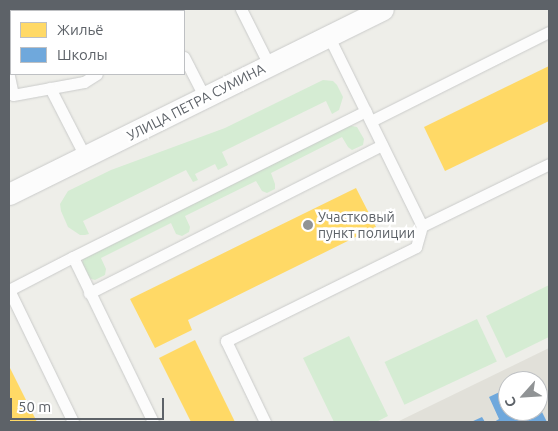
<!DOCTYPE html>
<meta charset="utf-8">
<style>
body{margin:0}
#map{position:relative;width:558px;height:431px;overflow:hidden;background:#eeeee9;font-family:Ubuntu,sans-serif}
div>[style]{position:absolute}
.education>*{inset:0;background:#e1e0d9}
.green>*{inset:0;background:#d5ecd3;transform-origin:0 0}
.homes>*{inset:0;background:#ffd966}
.schools>*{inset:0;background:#6fa8dc}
.roads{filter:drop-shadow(0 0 1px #cacbca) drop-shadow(0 0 1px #cacbca)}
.lane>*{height:11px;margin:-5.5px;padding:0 5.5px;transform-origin:5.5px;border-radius:5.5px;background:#fcfcfc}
.street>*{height:21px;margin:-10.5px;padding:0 10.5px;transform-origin:10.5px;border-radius:10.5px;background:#fcfcfc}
.dots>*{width:14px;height:14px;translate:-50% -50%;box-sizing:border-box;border:2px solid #fff;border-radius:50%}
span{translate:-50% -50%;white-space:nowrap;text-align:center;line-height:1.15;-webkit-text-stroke:5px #fff;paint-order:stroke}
.street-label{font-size:14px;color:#5d6268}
.poi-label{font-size:14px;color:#5d6268}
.left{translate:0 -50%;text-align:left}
.frame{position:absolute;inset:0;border:10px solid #5d6268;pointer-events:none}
.legend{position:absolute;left:10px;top:10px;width:175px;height:65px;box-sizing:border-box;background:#fff;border:1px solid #bec0c3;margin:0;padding:6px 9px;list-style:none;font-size:15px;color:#5d6268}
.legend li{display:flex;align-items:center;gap:10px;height:25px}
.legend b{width:25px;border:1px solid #bec0c3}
.north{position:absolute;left:498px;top:371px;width:50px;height:50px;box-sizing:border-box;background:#fff;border:1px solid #bec0c3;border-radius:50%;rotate:244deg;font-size:14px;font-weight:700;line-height:20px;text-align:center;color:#5d6268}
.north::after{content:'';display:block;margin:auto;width:18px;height:22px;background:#909395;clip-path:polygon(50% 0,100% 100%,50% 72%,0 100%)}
.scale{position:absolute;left:10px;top:398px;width:154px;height:22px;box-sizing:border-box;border:2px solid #5d6268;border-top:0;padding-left:6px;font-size:15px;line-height:18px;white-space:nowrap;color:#5d6268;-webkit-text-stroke:4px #fff;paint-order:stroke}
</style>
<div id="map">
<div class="education">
<i style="clip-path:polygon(evenodd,549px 348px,549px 422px,397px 422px,549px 348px,508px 381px,538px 381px,538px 411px,508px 411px,508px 381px)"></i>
</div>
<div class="green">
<i style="clip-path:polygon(323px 80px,333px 81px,337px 85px,343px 97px,339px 110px,332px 114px,326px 101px,222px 152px,228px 165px,218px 170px,215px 164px,195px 174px,198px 180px,193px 182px,186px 170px,83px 221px,89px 234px,85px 235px,80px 235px,68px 227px,61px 211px,60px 204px,68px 191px,111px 170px,225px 128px)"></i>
<i style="clip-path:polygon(347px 125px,357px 127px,364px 139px,363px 145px,352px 150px,348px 147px,342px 137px,271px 173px,275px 184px,275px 189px,267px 193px,262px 191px,256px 181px,185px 216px,190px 227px,189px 232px,182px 236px,176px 234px,171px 223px,101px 258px,106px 269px,105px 275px,95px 280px,88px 278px,82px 265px,83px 258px)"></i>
<i style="clip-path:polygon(549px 285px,549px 337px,506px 358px,486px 316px)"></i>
<i style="left:477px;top:319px;width:47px;height:102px;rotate:65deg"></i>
<i style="clip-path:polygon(349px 336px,388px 416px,376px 422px,334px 422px,303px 358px)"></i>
</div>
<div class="homes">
<i style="clip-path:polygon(549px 66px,549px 121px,445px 171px,424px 127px)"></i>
<i style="clip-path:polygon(356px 188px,376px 227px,188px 320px,192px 330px,155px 348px,130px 299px)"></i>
<i style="clip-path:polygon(195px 340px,235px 422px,191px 422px,159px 358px)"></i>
<i style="clip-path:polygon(9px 366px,37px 422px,9px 422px)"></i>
</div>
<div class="schools">
<i style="clip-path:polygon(508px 388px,508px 411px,538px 411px,538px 404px,547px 422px,494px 422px,499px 419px,489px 397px)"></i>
<i style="clip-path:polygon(482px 417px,485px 422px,471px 422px)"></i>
</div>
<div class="roads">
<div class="lane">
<i style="left:17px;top:9px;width:12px;rotate:9deg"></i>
<i style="left:241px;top:9px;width:63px;rotate:63.4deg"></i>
<i style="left:184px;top:57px;width:46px;rotate:62.9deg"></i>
<i style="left:9px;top:76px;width:19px;rotate:78deg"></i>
<i style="left:13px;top:95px;width:72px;rotate:-10.4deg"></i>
<i style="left:84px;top:82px;width:15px;rotate:-32deg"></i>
<i style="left:50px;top:88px;width:79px;rotate:62.8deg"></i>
<i style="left:371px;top:121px;width:199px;rotate:-26.6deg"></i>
<i style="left:422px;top:226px;width:141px;rotate:-26deg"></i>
<i style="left:9px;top:290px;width:147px;rotate:64.1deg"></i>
<i style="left:9px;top:290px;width:72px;rotate:-27.3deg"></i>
<i style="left:89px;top:293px;width:328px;rotate:-26.8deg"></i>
<i style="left:153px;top:422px;width:183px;rotate:-115.9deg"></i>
<i style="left:73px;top:257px;width:327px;rotate:-26.5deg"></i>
<i style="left:265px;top:422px;width:90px;rotate:-115.7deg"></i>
<i style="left:226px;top:341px;width:212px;rotate:-26.3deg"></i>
<i style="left:416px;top:247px;width:22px;rotate:-74deg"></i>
<i style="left:422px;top:226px;width:213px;rotate:-116.2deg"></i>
</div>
<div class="street">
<i style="left:9px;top:194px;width:417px;rotate:-26.3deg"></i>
</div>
</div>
<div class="dots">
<i style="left:308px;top:225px;background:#909395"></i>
</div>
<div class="street-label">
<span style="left:196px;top:102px;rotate:-27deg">УЛИЦА ПЕТРА СУМИНА</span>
</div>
<div class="poi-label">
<span class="left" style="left:318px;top:225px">Участковый<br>пункт полиции</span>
</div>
<div class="frame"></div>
<ul class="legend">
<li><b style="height:14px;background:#ffd966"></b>Жильё</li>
<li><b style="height:14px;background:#6fa8dc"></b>Школы</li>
</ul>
<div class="north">С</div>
<div class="scale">50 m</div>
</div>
